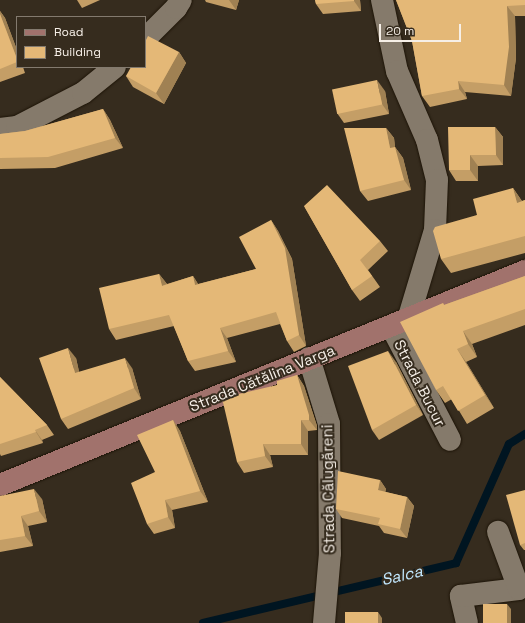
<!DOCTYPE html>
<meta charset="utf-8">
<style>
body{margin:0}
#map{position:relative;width:525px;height:623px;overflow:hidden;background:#362c1e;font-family:"Space Grotesk",sans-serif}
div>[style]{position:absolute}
.stream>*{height:8px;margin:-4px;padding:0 4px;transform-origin:4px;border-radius:4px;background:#001521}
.roads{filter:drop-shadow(0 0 1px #1d1407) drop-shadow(0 0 1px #1d1407)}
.minor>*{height:22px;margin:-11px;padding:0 11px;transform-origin:11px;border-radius:11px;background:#857a6b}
.secondary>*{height:22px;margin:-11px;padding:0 11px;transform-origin:11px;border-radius:11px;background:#a1726c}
.wall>*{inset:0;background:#c49e66}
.shaded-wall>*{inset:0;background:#a08153}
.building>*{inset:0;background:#e4b877;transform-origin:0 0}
span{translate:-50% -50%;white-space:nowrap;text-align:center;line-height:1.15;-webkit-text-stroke:4px #362c1e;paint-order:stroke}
.street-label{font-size:15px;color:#f6efe7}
.water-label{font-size:16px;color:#c1e7fe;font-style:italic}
.legend{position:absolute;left:16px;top:16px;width:130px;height:52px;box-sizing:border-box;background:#362c1e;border:1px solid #837a6e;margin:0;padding:5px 7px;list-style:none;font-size:12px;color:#f6efe7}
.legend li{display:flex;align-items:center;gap:8px;height:20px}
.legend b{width:20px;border:1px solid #837a6e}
.scale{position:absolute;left:379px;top:24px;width:82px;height:18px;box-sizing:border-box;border:2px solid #f6efe7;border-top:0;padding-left:5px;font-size:12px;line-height:14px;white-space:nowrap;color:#f6efe7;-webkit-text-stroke:3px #362c1e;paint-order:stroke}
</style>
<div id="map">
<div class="stream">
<i style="left:203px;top:623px;width:260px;rotate:-13.3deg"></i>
<i style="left:456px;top:563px;width:130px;rotate:-66deg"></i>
<i style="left:509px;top:444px;width:19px;rotate:-32deg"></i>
</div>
<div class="roads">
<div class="minor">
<i style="left:382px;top:0;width:73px;rotate:78.1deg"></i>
<i style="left:397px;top:71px;width:75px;rotate:66.5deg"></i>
<i style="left:427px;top:140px;width:41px;rotate:76deg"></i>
<i style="left:437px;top:180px;width:50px;rotate:92.3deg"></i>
<i style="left:435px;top:230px;width:94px;rotate:106.7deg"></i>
<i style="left:145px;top:39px;width:44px;rotate:-45deg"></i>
<i style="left:176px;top:8px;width:9px;rotate:-58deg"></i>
<i style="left:0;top:129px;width:17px;rotate:-7deg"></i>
<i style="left:17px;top:127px;width:74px;rotate:-27.3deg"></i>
<i style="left:83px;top:93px;width:41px;rotate:-39.1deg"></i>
<i style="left:391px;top:326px;width:128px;rotate:62.6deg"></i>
<i style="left:309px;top:358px;width:69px;rotate:73.1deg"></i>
<i style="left:329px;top:424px;width:129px;rotate:89.6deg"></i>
<i style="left:330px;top:553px;width:70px;rotate:94.9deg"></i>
<i style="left:467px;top:623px;width:28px;rotate:-103deg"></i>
<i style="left:461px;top:596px;width:58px;rotate:-6.9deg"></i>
<i style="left:519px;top:589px;width:61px;rotate:-110.2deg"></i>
</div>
<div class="secondary">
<i style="left:0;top:485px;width:567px;rotate:-22.18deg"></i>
</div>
</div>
<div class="wall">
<i style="clip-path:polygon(77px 0,100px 0,82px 8px)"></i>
<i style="clip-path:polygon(205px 0,239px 0,236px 10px,206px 2px)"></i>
<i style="clip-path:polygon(315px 0,360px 0,361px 11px,323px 14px,316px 4px)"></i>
<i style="clip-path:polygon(396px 0,525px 0,525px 16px,515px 16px,516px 58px,511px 96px,465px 92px,467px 99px,430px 107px,422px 96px,412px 41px)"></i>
<i style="clip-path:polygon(0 11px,5px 18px,17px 50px,17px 67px,23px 67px,25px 73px,0 82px)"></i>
<i style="clip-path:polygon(179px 52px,186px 63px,164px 104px,133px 87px,126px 76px)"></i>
<i style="clip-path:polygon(385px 91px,389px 114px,344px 123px,337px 113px)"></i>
<i style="clip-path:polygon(103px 109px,110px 120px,123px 148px,55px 168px,0 169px,0 134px,25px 131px)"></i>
<i style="clip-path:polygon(495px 127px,503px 137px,503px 165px,478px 166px,478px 181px,456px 181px,449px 170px)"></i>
<i style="clip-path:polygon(386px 128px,394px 138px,395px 147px,403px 158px,411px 190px,368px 201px,360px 191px)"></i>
<i style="clip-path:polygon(513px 188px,522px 201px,525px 200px,525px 253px,451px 273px,441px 259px,477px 215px)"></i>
<i style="clip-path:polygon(304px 206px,380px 241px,388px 251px,368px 270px,380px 287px,360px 301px,352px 290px)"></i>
<i style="clip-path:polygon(271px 220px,278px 231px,292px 259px,306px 346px,294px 352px,287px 341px,280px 324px,227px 338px,236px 362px,195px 371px,188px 361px,174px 326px,116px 340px,109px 329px,159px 274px,167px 284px,193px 276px,198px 284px,256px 269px)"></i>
<i style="clip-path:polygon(525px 276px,525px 325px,472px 344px,477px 357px,466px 362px,494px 408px,467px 424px,452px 399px,445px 403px,436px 390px,443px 303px,444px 305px)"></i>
<i style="clip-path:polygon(76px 358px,79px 372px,132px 368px,141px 399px,68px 429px,61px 419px)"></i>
<i style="clip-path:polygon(396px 362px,423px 415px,379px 440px,372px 430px)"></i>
<i style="clip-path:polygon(297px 375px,304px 386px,317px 426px,317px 430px,308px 431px,308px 455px,270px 455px,273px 467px,244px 473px,237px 462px,277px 385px)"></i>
<i style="clip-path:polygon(0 377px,47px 425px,54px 435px,42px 440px,43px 443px,1px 456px,0 454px)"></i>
<i style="clip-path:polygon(173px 420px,180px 431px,208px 502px,172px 510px,175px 528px,154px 534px,147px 524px,155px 472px)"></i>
<i style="clip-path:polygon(380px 480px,386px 489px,385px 492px,407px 497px,414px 506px,407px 538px,384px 533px,379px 526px,342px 518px,336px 509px)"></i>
<i style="clip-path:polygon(525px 490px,525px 550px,524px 550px,520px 545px)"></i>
<i style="clip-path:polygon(0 496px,42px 499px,47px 522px,28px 526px,33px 546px,0 552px)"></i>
</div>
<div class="shaded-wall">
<i style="clip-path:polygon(229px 0,239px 0,236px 10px)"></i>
<i style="clip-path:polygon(354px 0,360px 0,361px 11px,354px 1px)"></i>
<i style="clip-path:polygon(507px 6px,515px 16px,516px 58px,511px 96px,504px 85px)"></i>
<i style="clip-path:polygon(0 11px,5px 18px,17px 50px,17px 59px,0 14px)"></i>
<i style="clip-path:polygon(179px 52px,186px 63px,164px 104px,156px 93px)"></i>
<i style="clip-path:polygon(377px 80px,385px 91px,389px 114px,382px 104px)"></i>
<i style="clip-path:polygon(458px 81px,465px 92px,467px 99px,459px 89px)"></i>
<i style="clip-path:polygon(103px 109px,110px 120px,123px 148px,115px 138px)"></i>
<i style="clip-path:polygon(495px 127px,503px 137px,503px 165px,496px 155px)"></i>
<i style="clip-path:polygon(386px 128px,394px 138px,395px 147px,403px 158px,411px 190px,404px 180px,390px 148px)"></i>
<i style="clip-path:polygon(470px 155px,478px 166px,478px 181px,470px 170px)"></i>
<i style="clip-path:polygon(513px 188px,523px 203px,517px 203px)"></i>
<i style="clip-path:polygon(271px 220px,278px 231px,292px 259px,306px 346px,299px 335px)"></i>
<i style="clip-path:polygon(159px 274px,167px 284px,162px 286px)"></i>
<i style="clip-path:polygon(193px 276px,200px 287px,195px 285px)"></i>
<i style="clip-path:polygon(220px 328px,227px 338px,236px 362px,228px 351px)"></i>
<i style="clip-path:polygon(463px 331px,472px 344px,477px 357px,468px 344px)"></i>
<i style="clip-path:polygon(68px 348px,76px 358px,82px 384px,75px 373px)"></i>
<i style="clip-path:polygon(457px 349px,466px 362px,494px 408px,485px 395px)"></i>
<i style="clip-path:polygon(388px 351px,396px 362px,423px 415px,416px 405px)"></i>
<i style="clip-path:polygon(125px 358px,132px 368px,141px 399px,134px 388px)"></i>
<i style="clip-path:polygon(297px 375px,304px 386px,317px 426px,317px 430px,309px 420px)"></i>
<i style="clip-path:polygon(173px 420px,180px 431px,208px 502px,200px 491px)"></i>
<i style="clip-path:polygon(301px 420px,308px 431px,308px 455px,301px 444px)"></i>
<i style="clip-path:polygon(35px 430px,42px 440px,43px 443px,36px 432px)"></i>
<i style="clip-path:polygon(263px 444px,270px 455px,273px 467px,265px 456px)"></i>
<i style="clip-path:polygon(380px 480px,386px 489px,384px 499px,378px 490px)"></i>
<i style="clip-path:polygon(34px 489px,42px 499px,47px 522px,39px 511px)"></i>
<i style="clip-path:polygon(407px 497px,414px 506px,407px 538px,400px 529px)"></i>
<i style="clip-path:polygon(165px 500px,172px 510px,175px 528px,168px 517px)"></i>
<i style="clip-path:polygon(21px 516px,28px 526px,33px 546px,25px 536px)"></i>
<i style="clip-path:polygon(507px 604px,511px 609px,511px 623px,507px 623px)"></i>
<i style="clip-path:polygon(378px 612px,382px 618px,382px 623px,378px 623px)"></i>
</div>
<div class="building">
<i style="clip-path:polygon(315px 0,354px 0,354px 1px,316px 4px)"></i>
<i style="clip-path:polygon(396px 0,525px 0,525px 5px,507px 6px,509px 47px,504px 85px,458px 81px,459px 89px,422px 96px,412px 41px)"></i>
<i style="clip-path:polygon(0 14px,17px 59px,17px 62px,0 69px)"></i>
<i style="clip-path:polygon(148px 36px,179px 52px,156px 93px,126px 76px,131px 67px,145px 67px,145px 42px)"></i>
<i style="left:377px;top:80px;width:25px;height:46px;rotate:78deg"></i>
<i style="clip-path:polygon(103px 109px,115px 138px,48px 157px,0 158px,0 134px,25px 131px)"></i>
<i style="clip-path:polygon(448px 127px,495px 127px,496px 155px,470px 155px,470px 170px,449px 170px)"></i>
<i style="clip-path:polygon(344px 128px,386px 128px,390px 148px,395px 147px,404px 180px,360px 191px)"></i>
<i style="clip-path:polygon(327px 185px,380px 241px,360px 260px,372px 276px,352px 290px,304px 206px)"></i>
<i style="clip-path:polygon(513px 188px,517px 203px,525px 200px,525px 236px,441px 259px,433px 231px,435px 227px,477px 215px,473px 199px)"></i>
<i style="clip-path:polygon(271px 220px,285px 248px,299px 335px,287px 341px,276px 312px,220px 328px,228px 351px,188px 361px,169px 315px,109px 329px,99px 288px,159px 274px,162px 286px,193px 276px,195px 285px,256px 269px,239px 237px)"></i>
<i style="clip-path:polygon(525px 276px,525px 309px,463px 331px,468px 344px,457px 349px,485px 395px,458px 411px,443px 386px,436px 390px,400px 322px,443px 303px,444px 305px)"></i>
<i style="clip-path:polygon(68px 348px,75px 373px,125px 358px,134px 388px,61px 419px,39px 358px)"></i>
<i style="clip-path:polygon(388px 351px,416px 405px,372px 430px,348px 366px)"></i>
<i style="clip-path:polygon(297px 375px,309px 415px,309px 420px,301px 420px,301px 444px,263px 444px,265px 456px,237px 462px,222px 398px,277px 385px,277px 381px)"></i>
<i style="clip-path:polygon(0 377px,47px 425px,35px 430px,36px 432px,0 444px)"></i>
<i style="clip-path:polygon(173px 420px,200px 491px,165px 500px,168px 517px,147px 524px,131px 483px,155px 472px,137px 435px)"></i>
<i style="clip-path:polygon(338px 471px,380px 480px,378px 490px,407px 497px,400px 529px,378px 524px,380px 518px,336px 509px)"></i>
<i style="clip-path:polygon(34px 489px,39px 511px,21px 516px,25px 536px,0 540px,0 496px)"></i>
<i style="clip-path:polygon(525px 490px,525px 543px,520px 545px,506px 495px)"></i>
<i style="left:483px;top:604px;width:24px;height:19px"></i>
<i style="left:378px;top:612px;width:11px;height:33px;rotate:90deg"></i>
</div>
<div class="street-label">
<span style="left:262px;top:378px;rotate:-22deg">Strada Cătălina Varga</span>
<span style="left:420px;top:383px;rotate:63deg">Strada Bucur</span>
<span style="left:328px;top:489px;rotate:-91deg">Strada Călugăreni</span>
</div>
<div class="water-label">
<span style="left:402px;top:576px;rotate:-13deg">Salca</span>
</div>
<ul class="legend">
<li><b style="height:5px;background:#a1726c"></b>Road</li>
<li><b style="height:11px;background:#e4b877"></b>Building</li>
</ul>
<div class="scale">20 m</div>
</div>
